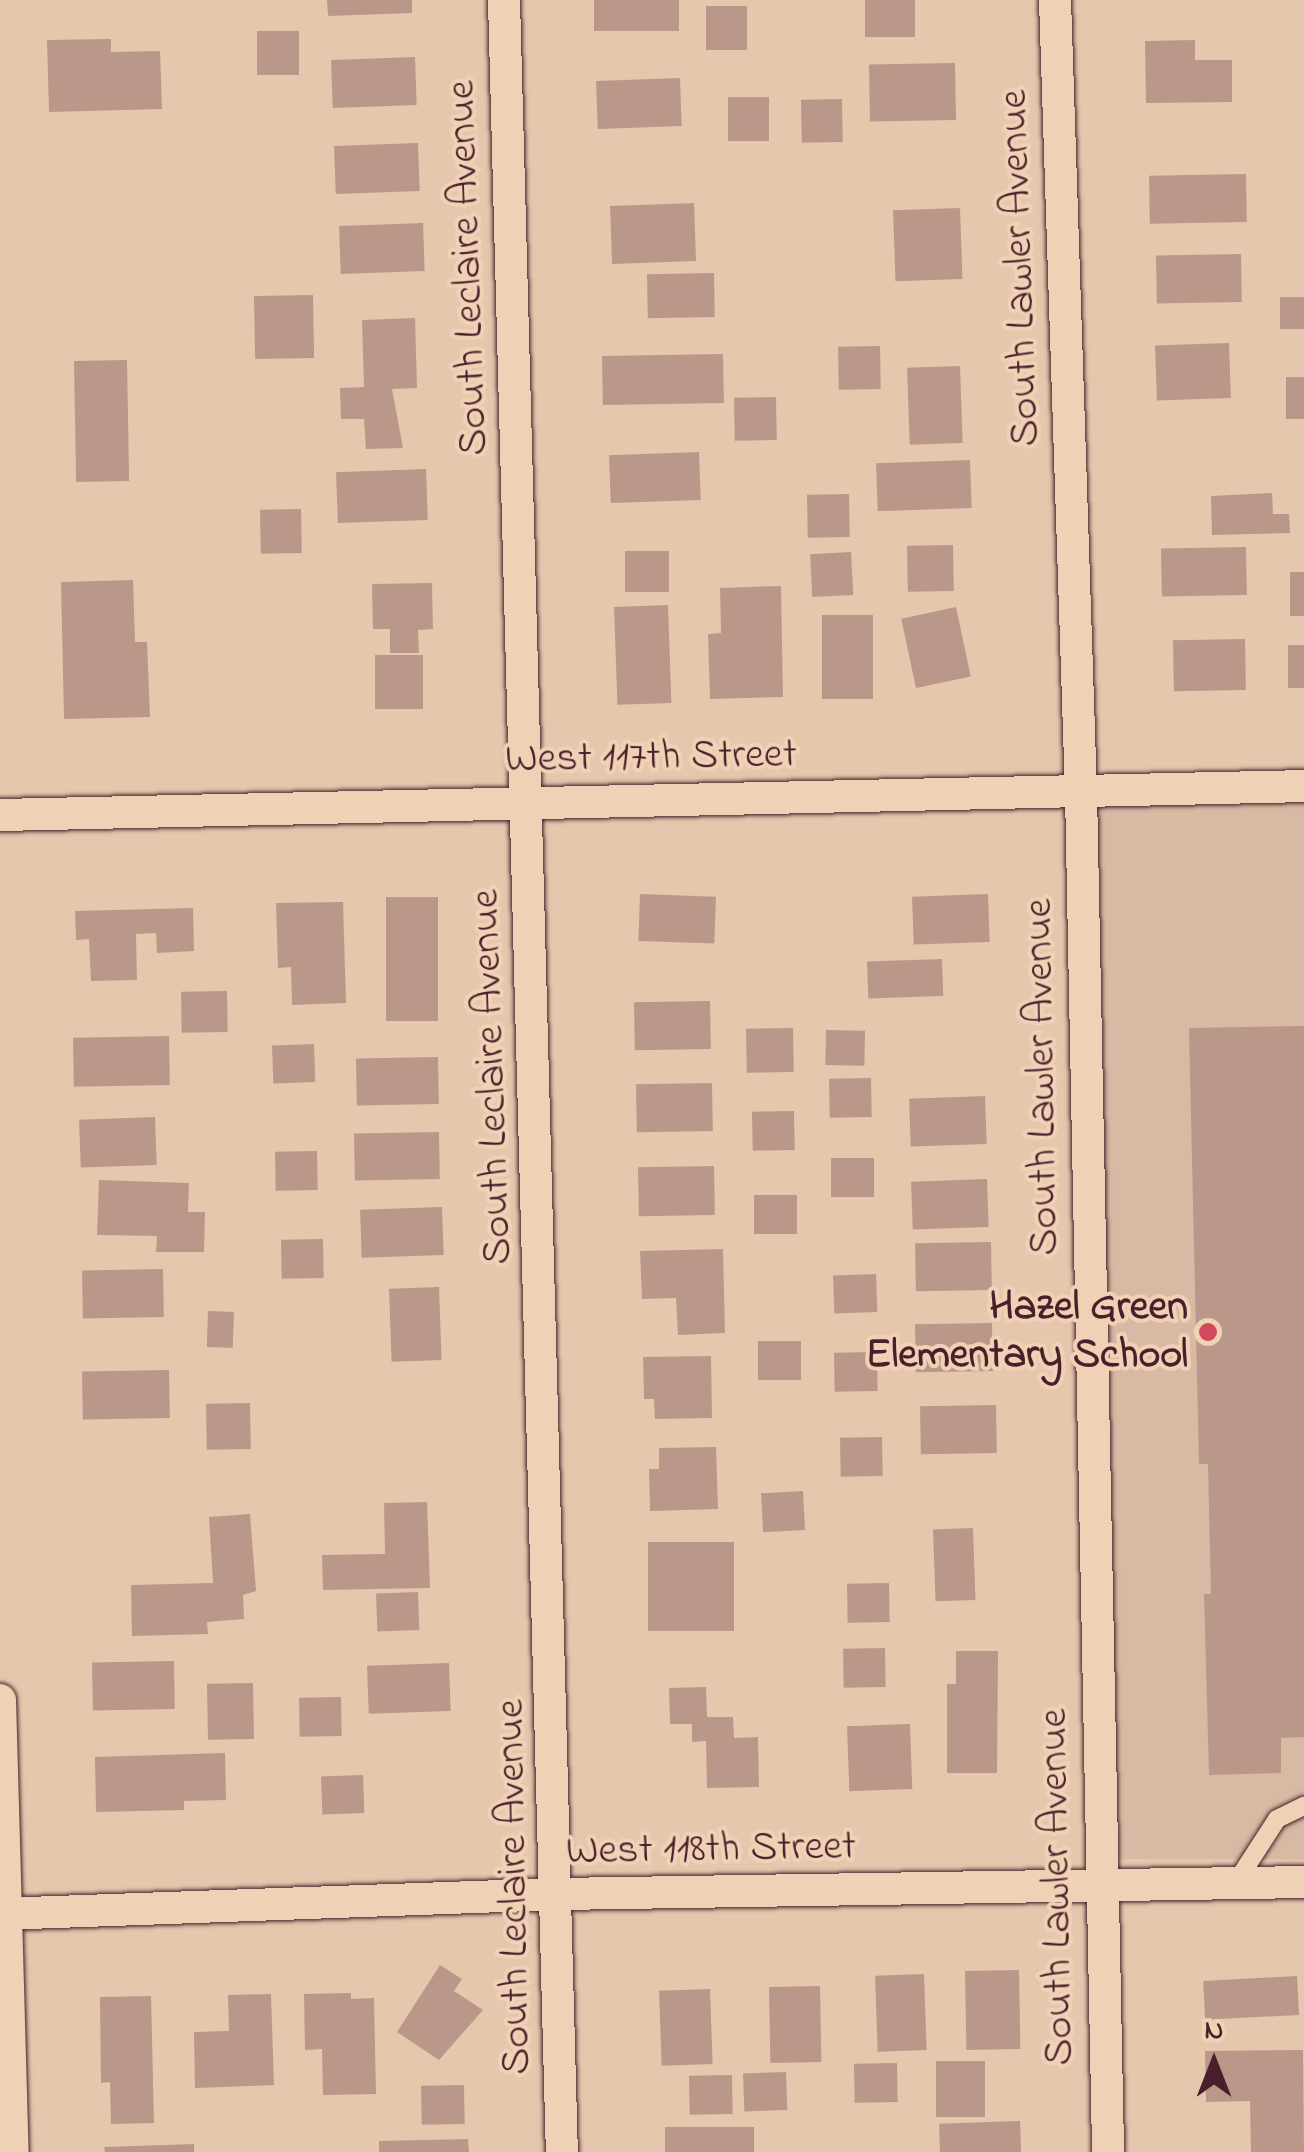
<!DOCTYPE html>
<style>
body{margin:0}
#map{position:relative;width:1304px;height:2152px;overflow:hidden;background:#e5c7ae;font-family:"Indie Flower",sans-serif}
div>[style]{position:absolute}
.built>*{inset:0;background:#d8b9a3;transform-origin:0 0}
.building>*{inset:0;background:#ba9889;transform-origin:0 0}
.roads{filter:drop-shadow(0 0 2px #4a1f2b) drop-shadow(0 0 2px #4a1f2b)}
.lane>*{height:18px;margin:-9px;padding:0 9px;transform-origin:9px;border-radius:9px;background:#efd2b6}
.street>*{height:32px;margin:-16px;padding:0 16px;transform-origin:16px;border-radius:16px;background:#efd2b6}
.dots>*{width:28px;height:28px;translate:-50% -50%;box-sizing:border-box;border:5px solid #efd2b6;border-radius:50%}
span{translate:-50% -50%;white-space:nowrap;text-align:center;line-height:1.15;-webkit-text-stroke:8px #efd2b6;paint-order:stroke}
.street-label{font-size:42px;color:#4a1f2b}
.poi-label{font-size:42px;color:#4a1f2b;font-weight:700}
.right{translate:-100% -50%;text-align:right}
.north{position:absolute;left:1164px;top:2012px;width:100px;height:100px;-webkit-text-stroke:8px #efd2b6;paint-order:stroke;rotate:0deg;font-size:28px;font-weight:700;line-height:40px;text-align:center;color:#4a1f2b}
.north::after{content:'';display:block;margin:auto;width:35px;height:45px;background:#4a1f2b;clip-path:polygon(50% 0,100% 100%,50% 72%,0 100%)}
</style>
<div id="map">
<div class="built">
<i style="left:1304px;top:800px;width:1059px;height:206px;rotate:90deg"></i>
</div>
<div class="building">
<i style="clip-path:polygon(327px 0,412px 0,412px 13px,328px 16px)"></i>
<i style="left:594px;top:0;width:85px;height:31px"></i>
<i style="left:865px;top:0;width:50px;height:37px"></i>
<i style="left:706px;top:6px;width:41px;height:44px"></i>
<i style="left:257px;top:31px;width:42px;height:44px"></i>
<i style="clip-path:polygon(111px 39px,111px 52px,160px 51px,162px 109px,49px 112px,47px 40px)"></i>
<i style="clip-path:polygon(1195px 40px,1195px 60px,1232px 60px,1232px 102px,1146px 103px,1145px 41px)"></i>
<i style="left:415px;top:57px;width:48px;height:84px;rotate:88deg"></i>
<i style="left:955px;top:63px;width:57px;height:86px;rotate:89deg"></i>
<i style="left:680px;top:78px;width:48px;height:84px;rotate:88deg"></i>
<i style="left:728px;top:97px;width:41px;height:44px"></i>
<i style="left:842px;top:99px;width:43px;height:41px;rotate:89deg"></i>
<i style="left:418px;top:143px;width:48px;height:84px;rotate:88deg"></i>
<i style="left:1246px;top:174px;width:48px;height:97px;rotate:89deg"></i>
<i style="left:694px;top:203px;width:58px;height:84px;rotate:88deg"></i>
<i style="left:960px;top:208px;width:71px;height:67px;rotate:88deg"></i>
<i style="left:423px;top:223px;width:48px;height:84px;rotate:88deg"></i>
<i style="left:1241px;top:254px;width:48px;height:85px;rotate:89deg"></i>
<i style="left:714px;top:273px;width:44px;height:67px;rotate:89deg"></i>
<i style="left:313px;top:295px;width:63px;height:59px;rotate:89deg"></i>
<i style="left:1280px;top:297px;width:24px;height:32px"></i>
<i style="clip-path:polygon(415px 318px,417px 388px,392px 389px,403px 448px,366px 449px,364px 419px,341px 419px,340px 388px,364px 387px,362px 320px)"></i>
<i style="left:1229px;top:343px;width:55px;height:74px;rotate:88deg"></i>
<i style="left:880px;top:346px;width:43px;height:42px;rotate:89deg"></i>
<i style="left:723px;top:354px;width:49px;height:121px;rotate:89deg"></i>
<i style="left:127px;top:360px;width:121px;height:53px;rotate:89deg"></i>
<i style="left:960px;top:366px;width:77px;height:53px;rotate:88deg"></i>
<i style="left:1286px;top:377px;width:18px;height:42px"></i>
<i style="left:776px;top:397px;width:43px;height:42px;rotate:89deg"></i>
<i style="left:699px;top:452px;width:48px;height:90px;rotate:88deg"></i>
<i style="left:970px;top:460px;width:48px;height:94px;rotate:88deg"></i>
<i style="left:426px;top:469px;width:51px;height:90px;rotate:88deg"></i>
<i style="clip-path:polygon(1272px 493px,1273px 514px,1289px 514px,1290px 533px,1212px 535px,1211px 496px)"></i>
<i style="left:849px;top:494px;width:43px;height:42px;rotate:89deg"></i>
<i style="left:301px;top:509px;width:44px;height:41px;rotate:89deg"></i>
<i style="left:953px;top:545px;width:46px;height:46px;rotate:89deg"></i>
<i style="left:1246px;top:547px;width:48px;height:85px;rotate:89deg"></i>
<i style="left:625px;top:551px;width:44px;height:41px"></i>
<i style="left:851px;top:552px;width:43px;height:41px;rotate:87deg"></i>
<i style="left:1290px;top:572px;width:14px;height:44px"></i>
<i style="clip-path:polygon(133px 580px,135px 642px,147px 642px,150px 717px,64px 719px,61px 582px)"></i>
<i style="clip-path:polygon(432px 583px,433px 629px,418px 630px,419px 653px,390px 653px,390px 629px,373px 629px,372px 584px)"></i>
<i style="clip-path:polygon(781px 586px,783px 697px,710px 699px,708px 634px,721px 633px,720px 588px)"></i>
<i style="left:668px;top:605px;width:98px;height:54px;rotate:88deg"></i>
<i style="left:956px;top:607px;width:71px;height:56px;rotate:78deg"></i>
<i style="left:822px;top:615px;width:51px;height:84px"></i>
<i style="left:1245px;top:639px;width:51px;height:72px;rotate:89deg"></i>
<i style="left:1288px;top:645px;width:16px;height:43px"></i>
<i style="left:375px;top:655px;width:48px;height:54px"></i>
<i style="left:640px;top:894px;width:76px;height:47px;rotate:2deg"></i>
<i style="left:988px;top:894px;width:48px;height:76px;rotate:88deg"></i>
<i style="left:386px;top:897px;width:52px;height:124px"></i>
<i style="clip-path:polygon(343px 902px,346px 1003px,292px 1005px,291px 967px,278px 968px,276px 903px)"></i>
<i style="clip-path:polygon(193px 908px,194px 951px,157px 953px,156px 933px,136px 934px,137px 980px,91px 981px,89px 939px,76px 940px,75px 911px)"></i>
<i style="left:942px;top:959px;width:37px;height:75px;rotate:88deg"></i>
<i style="left:227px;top:991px;width:41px;height:46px;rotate:89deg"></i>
<i style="left:710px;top:1001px;width:48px;height:76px;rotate:89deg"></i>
<i style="clip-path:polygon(1304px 1026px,1304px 1737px,1281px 1738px,1281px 1773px,1209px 1775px,1204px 1594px,1211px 1594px,1208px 1464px,1199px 1464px,1189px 1028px)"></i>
<i style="left:793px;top:1028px;width:44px;height:47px;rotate:89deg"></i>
<i style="left:826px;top:1030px;width:39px;height:35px;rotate:1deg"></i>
<i style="left:169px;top:1036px;width:49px;height:96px;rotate:89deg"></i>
<i style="left:314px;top:1044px;width:38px;height:42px;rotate:88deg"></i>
<i style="left:438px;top:1057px;width:47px;height:82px;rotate:89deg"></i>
<i style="left:871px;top:1078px;width:39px;height:42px;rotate:89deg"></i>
<i style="left:712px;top:1083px;width:48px;height:76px;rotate:89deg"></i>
<i style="left:985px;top:1096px;width:48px;height:76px;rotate:88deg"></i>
<i style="left:794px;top:1111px;width:39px;height:42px;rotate:89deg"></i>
<i style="left:155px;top:1117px;width:48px;height:76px;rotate:88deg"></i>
<i style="left:439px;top:1132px;width:47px;height:85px;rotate:89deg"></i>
<i style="left:317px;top:1151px;width:39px;height:42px;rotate:89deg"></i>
<i style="left:874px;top:1158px;width:39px;height:43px;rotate:90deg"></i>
<i style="left:714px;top:1166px;width:49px;height:76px;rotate:89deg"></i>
<i style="left:987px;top:1179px;width:48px;height:76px;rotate:88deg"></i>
<i style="clip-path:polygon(99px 1180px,189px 1183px,188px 1212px,205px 1212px,204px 1252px,156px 1252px,157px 1236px,97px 1235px)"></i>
<i style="left:797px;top:1195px;width:39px;height:43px;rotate:90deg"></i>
<i style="left:442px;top:1207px;width:48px;height:82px;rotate:88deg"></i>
<i style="left:323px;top:1239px;width:39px;height:42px;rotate:89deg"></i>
<i style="left:991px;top:1242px;width:48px;height:76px;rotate:89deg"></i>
<i style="clip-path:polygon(723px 1249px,725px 1333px,678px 1335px,676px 1298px,642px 1299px,640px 1251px)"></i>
<i style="left:163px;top:1269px;width:48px;height:81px;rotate:89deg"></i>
<i style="left:876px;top:1274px;width:38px;height:43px;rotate:88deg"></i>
<i style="left:439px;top:1287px;width:73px;height:50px;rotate:88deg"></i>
<i style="left:208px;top:1311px;width:26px;height:36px;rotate:2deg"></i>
<i style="left:992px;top:1323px;width:48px;height:77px;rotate:89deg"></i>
<i style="left:801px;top:1341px;width:39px;height:43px;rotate:90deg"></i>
<i style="left:877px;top:1352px;width:39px;height:43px;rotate:89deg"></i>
<i style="clip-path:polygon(711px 1356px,712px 1418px,655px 1419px,654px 1399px,644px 1399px,643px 1357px)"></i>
<i style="left:169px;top:1370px;width:48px;height:87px;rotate:89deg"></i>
<i style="left:250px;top:1403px;width:46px;height:44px;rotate:89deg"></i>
<i style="left:996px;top:1405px;width:48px;height:76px;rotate:89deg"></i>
<i style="left:882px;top:1437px;width:39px;height:42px;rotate:89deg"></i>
<i style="clip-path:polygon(716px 1447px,718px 1509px,650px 1511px,649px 1469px,659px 1469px,659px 1448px)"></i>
<i style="left:803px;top:1491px;width:39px;height:42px;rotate:87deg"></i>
<i style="clip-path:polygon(427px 1502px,430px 1588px,323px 1590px,322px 1555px,385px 1554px,384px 1503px)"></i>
<i style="clip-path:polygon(250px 1514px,256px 1591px,243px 1595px,244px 1619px,207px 1622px,208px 1634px,132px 1636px,131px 1585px,213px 1583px,209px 1517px)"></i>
<i style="left:973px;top:1528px;width:72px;height:40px;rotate:88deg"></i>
<i style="left:734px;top:1542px;width:89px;height:86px;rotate:90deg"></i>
<i style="left:889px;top:1583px;width:39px;height:42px;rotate:89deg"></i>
<i style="left:418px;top:1592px;width:38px;height:42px;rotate:88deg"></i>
<i style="left:885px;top:1648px;width:39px;height:42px;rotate:89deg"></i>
<i style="clip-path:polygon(956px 1651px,998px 1651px,997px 1773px,947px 1773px,947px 1684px,956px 1684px)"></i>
<i style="left:174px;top:1661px;width:48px;height:82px;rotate:89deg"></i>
<i style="left:449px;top:1663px;width:48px;height:82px;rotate:88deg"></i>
<i style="left:253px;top:1683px;width:56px;height:46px;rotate:89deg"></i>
<i style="clip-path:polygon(706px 1687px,707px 1717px,733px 1717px,734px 1738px,758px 1737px,759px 1787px,707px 1788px,706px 1741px,692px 1742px,692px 1724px,670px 1724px,669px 1688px)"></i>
<i style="left:341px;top:1697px;width:39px;height:42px;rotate:89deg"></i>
<i style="left:910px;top:1724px;width:65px;height:63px;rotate:88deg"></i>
<i style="clip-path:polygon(225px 1753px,226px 1800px,184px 1801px,184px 1810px,96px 1812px,95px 1757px)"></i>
<i style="left:363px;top:1775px;width:38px;height:42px;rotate:88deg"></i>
<i style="clip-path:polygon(440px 1965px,462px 1979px,454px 1991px,483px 2010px,439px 2060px,397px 2032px)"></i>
<i style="left:1019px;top:1970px;width:79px;height:54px;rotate:89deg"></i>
<i style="left:924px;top:1974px;width:76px;height:49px;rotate:88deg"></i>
<i style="left:1297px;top:1976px;width:39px;height:94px;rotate:87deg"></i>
<i style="left:820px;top:1986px;width:76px;height:51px;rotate:89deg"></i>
<i style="left:710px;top:1989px;width:75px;height:51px;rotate:88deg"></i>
<i style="clip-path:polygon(351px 1993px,351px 1999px,374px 1998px,376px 2094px,323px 2095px,322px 2049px,305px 2050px,304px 1994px)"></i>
<i style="clip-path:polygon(271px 1994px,274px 2085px,195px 2088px,194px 2032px,229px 2031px,228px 1995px)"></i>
<i style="clip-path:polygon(151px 1996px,154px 2123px,111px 2124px,110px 2082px,101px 2083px,100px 1997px)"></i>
<i style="clip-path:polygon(1303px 2050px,1304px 2152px,1251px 2152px,1250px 2101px,1206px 2102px,1205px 2051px)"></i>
<i style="left:985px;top:2061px;width:56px;height:49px;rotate:90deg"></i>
<i style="left:897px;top:2063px;width:39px;height:43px;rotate:89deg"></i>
<i style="left:786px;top:2072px;width:38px;height:43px;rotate:88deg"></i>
<i style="left:732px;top:2075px;width:39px;height:43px;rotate:89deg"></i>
<i style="left:464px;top:2085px;width:39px;height:43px;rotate:89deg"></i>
<i style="left:1020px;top:2121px;width:31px;height:81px;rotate:88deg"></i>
<i style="left:754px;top:2127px;width:25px;height:89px;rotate:90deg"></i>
<i style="clip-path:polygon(468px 2139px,469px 2152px,379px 2152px,379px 2141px)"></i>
<i style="clip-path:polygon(194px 2144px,194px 2152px,105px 2152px,104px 2147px)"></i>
</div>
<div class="roads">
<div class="lane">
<i style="left:1235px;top:1884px;width:77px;rotate:-57.1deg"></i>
<i style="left:1277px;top:1819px;width:30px;rotate:-26deg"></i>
</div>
<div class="street">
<i style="left:504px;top:0;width:2153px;rotate:88.46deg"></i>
<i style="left:1055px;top:0;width:792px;rotate:88.12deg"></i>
<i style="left:1081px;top:792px;width:1360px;rotate:88.86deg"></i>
<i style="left:0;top:815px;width:1304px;rotate:-1.27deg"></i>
<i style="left:0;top:1700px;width:452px;rotate:88.4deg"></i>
<i style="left:0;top:1914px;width:559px;rotate:-2.05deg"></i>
<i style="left:559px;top:1894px;width:745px;rotate:-0.92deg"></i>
</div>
</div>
<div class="dots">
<i style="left:1208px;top:1332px;background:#d1495b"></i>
</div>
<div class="street-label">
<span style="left:469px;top:268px;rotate:-92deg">South Leclaire Avenue</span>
<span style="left:1021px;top:268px;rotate:-92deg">South Lawler Avenue</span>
<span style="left:651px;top:758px;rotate:-1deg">West 117th Street</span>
<span style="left:493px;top:1077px;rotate:-92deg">South Leclaire Avenue</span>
<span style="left:1043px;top:1077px;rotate:-91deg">South Lawler Avenue</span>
<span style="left:711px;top:1850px;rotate:-1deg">West 118th Street</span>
<span style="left:515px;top:1887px;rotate:-91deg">South Leclaire Avenue</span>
<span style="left:1058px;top:1887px;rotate:-91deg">South Lawler Avenue</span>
</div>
<div class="poi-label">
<span class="right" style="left:1188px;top:1332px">Hazel Green<br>Elementary School</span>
</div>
<div class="north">N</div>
</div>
